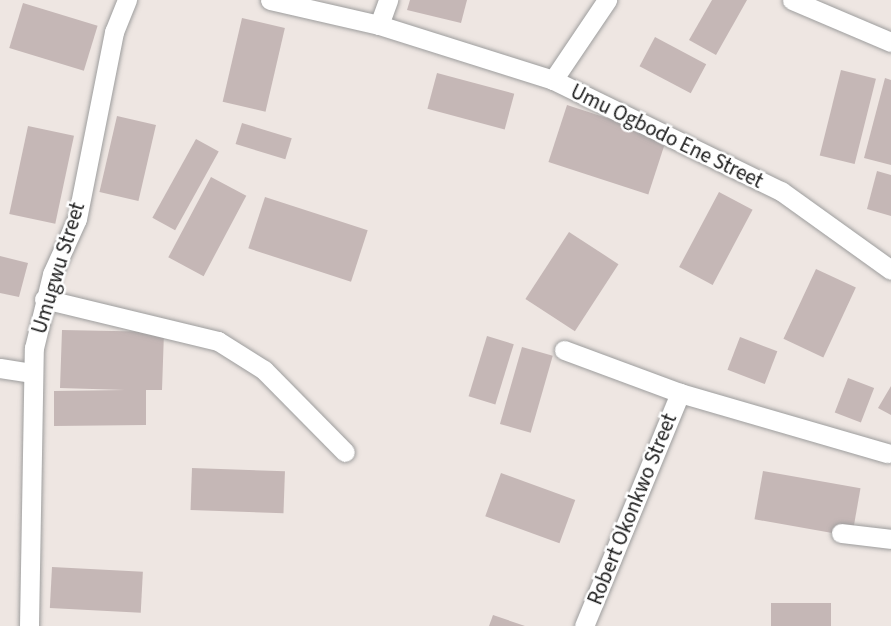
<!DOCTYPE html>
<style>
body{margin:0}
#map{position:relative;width:891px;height:626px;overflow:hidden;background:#eee6e2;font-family:"Source Sans 3",sans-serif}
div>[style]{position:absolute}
.building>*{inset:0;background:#c5b7b6;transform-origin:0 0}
.roads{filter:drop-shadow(0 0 2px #9d9d9d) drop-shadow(0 0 2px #9d9d9d)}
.minor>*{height:19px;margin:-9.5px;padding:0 9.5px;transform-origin:9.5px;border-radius:9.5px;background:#fff}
span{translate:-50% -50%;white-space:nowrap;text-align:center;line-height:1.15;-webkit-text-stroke:5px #fff;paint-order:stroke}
.street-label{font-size:21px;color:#1c1c1c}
</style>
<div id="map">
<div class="building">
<i style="clip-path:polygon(410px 0,467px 0,461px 23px,407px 10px)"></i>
<i style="clip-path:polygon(712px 0,747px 0,716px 55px,689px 40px)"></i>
<i style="left:23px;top:3px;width:78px;height:47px;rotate:17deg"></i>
<i style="left:242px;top:18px;width:44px;height:86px;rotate:13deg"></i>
<i style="left:655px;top:37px;width:58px;height:33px;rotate:28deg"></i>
<i style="left:841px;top:70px;width:36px;height:88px;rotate:14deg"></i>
<i style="left:437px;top:73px;width:80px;height:37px;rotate:15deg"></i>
<i style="clip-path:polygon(885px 78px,891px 80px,891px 165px,864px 158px)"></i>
<i style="left:567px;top:105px;width:105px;height:60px;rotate:18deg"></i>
<i style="left:117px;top:116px;width:40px;height:78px;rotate:13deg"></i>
<i style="left:242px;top:123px;width:52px;height:22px;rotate:17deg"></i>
<i style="left:28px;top:126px;width:47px;height:90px;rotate:12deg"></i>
<i style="left:196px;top:139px;width:26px;height:90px;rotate:29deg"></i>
<i style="clip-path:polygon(877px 171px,891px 175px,891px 216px,867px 209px)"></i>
<i style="left:211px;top:177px;width:40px;height:91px;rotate:28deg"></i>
<i style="left:719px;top:192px;width:38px;height:85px;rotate:28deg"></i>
<i style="left:265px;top:197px;width:108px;height:54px;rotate:18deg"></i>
<i style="left:569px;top:232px;width:59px;height:80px;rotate:33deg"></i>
<i style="clip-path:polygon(0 256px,28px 263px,19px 297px,0 293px)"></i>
<i style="left:816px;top:269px;width:44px;height:77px;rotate:25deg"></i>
<i style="clip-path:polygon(62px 330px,164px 332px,162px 390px,146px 390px,146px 425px,54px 426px,54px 391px,125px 390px,60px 388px)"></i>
<i style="left:487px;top:336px;width:28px;height:63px;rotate:17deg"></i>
<i style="left:740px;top:337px;width:40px;height:35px;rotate:21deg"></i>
<i style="left:522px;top:347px;width:32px;height:80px;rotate:16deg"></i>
<i style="left:848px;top:378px;width:28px;height:37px;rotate:21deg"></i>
<i style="clip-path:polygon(891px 386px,891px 415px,878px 408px)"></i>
<i style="left:192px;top:468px;width:93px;height:42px;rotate:2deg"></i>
<i style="left:763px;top:471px;width:99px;height:49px;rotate:10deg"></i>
<i style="left:501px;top:473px;width:79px;height:46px;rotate:20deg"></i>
<i style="left:52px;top:567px;width:91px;height:41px;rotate:3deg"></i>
<i style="left:771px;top:603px;width:60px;height:23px"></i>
<i style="clip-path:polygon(493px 615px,525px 626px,489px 626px)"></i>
</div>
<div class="roads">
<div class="minor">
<i style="left:270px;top:0;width:112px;rotate:12.9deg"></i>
<i style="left:379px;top:25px;width:182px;rotate:17.5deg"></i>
<i style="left:553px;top:80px;width:97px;rotate:-56deg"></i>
<i style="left:792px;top:0;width:108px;rotate:23deg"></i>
<i style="left:379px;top:25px;width:27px;rotate:-70deg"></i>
<i style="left:553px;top:80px;width:254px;rotate:26deg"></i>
<i style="left:781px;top:191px;width:135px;rotate:35.7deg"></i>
<i style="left:44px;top:299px;width:179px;rotate:13.6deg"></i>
<i style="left:218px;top:341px;width:54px;rotate:32.2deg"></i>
<i style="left:264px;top:370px;width:115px;rotate:45.4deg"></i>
<i style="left:564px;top:350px;width:124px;rotate:20.3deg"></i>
<i style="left:680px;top:393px;width:216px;rotate:16.2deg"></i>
<i style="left:0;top:368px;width:33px;rotate:9deg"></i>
<i style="left:841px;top:533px;width:50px;rotate:6.8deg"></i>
<i style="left:29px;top:626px;width:278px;rotate:-89deg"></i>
<i style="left:34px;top:348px;width:76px;rotate:-76.3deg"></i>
<i style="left:52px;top:274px;width:60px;rotate:-65.6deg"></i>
<i style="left:77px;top:219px;width:191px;rotate:-78.8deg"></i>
<i style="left:114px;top:32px;width:35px;rotate:-68deg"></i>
<i style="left:584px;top:626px;width:252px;rotate:-67.6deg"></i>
</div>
</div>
<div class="street-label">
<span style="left:667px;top:136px;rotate:26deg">Umu Ogbodo Ene Street</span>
<span style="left:58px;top:268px;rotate:-73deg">Umugwu Street</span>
<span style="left:632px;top:509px;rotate:-68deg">Robert Okonkwo Street</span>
</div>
</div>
